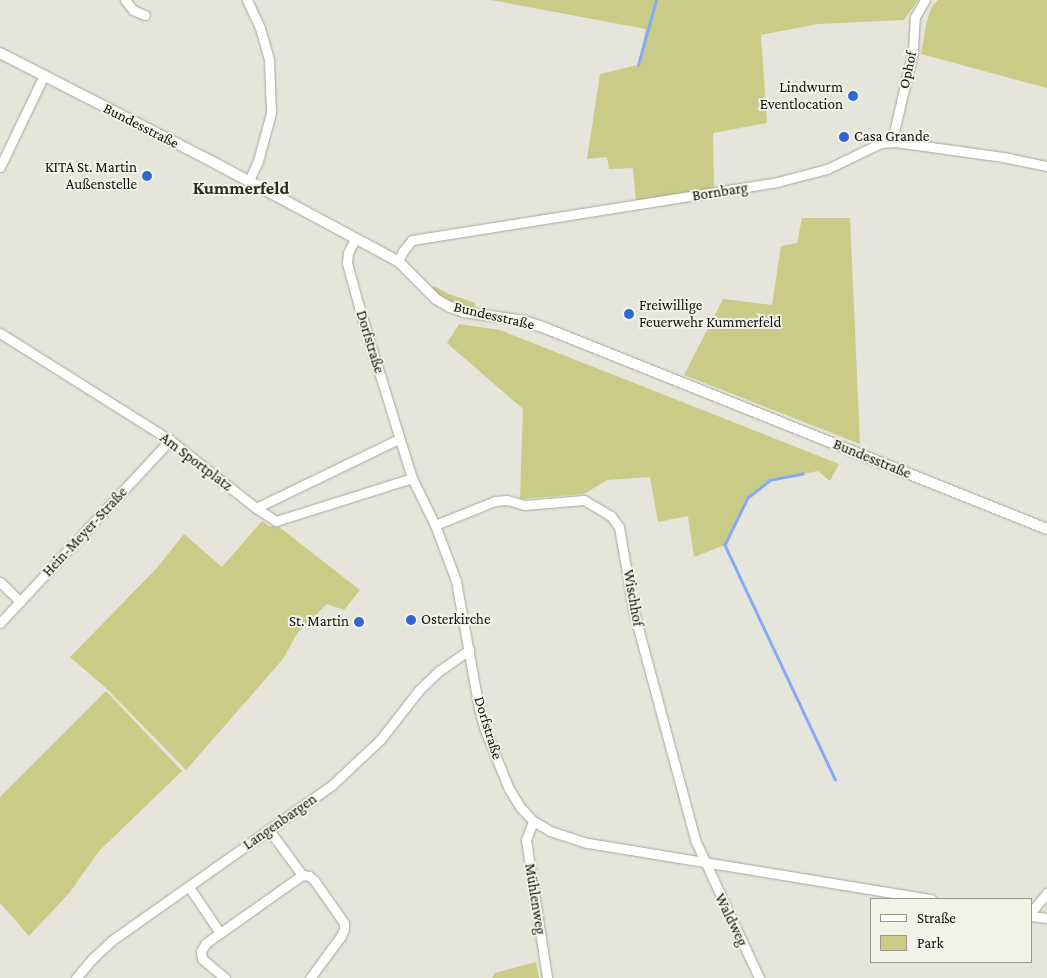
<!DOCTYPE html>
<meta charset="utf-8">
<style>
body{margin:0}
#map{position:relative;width:1047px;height:978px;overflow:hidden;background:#e5e5db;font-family:"Crimson Pro",serif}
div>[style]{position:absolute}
.green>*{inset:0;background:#c9cb86}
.stream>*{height:2.5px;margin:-1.25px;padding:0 1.25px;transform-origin:1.25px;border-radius:1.25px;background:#83abf6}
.roads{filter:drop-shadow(0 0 1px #a5a59c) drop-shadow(0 0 1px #a5a59c)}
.minor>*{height:9px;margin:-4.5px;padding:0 4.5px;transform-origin:4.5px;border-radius:4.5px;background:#fff}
.tertiary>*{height:10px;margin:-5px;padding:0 5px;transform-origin:5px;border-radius:5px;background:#fff}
.dots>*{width:14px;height:14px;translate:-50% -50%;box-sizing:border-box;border:2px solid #f2f3e8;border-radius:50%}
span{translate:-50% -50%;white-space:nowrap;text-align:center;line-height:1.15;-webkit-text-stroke:4px #f2f3e8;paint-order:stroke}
.street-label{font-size:15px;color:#10100d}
.poi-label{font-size:15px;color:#10100d}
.right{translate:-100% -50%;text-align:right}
.left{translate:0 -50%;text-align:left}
.quarter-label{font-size:18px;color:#2a2b23;font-weight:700}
.legend{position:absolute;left:870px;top:898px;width:162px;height:65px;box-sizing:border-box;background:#f2f3e8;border:1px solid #989890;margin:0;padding:6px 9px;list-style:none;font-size:15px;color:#10100d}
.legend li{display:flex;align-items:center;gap:10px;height:25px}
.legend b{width:25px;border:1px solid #989890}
</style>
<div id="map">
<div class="green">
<i style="clip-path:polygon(491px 0,918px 0,904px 20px,818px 24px,761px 35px,767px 123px,713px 133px,714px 188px,636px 201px,633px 168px,609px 169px,607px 157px,587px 159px,600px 74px,638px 65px,646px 29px)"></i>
<i style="clip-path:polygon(938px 0,1047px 0,1047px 88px,921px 54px,926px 25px,931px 8px)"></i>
<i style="clip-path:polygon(802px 218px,850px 218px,860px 444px,684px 375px,723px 299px,772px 305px,781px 246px,797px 243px)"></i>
<i style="clip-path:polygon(434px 286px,449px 294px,475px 303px,475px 308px,464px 308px,441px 297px,432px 289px)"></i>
<i style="clip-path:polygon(459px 324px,500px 330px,839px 464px,830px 481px,818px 471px,771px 480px,748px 498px,725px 545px,694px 557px,688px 516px,658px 522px,650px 477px,607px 480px,584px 494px,520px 499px,523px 409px,447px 343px)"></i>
<i style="clip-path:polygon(262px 521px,269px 526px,279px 527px,360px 590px,344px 610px,327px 604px,298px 632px,283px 659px,186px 770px,105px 687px,70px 657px,156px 569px,184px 534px,222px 567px)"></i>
<i style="clip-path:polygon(106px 691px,182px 771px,99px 851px,70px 892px,29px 936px,0 903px,0 797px)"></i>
<i style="clip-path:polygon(536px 962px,539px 978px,492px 978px,495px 973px)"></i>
</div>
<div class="stream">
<i style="left:638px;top:65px;width:67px;rotate:-74.5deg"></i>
<i style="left:803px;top:474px;width:33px;rotate:169deg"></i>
<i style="left:771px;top:480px;width:29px;rotate:142deg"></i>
<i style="left:748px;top:498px;width:52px;rotate:116.1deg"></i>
<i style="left:725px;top:545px;width:259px;rotate:64.8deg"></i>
</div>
<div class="roads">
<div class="minor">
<i style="left:125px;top:0;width:13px;rotate:51deg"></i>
<i style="left:133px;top:10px;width:13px;rotate:23deg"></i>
<i style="left:247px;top:0;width:31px;rotate:65deg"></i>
<i style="left:260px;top:28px;width:33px;rotate:74deg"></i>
<i style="left:269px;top:60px;width:53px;rotate:87.8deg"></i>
<i style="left:271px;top:113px;width:50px;rotate:105.2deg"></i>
<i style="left:258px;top:161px;width:23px;rotate:115deg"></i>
<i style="left:895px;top:142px;width:10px;rotate:-96deg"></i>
<i style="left:894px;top:132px;width:83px;rotate:-76.8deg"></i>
<i style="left:913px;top:51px;width:34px;rotate:-87deg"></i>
<i style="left:915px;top:17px;width:20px;rotate:-60deg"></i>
<i style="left:0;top:167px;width:102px;rotate:-64.4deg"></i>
<i style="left:355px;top:239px;width:16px;rotate:117deg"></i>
<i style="left:348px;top:253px;width:10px;rotate:96deg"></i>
<i style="left:347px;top:263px;width:46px;rotate:74.7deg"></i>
<i style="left:359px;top:307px;width:179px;rotate:72.8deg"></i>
<i style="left:412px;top:478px;width:52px;rotate:63.9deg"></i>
<i style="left:435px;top:525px;width:60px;rotate:69.4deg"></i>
<i style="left:456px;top:581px;width:130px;rotate:79.8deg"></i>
<i style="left:479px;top:709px;width:22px;rotate:74deg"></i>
<i style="left:485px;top:730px;width:64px;rotate:67.9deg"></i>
<i style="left:509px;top:789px;width:22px;rotate:58deg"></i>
<i style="left:521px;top:808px;width:18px;rotate:47deg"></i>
<i style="left:533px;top:821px;width:20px;rotate:30deg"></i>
<i style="left:550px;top:831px;width:40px;rotate:18deg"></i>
<i style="left:588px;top:843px;width:348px;rotate:9.3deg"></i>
<i style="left:398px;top:261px;width:11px;rotate:-63deg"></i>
<i style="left:403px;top:251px;width:14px;rotate:-51deg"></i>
<i style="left:412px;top:240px;width:370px;rotate:-9deg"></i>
<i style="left:777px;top:182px;width:52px;rotate:-14.6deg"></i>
<i style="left:827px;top:169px;width:60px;rotate:-25.7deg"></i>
<i style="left:881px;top:143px;width:14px;rotate:-4deg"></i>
<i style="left:895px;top:142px;width:109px;rotate:7.9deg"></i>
<i style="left:1003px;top:157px;width:45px;rotate:11.6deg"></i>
<i style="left:0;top:333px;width:201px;rotate:32.2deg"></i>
<i style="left:170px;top:440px;width:110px;rotate:38.3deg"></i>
<i style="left:256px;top:508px;width:159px;rotate:-25.8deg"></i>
<i style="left:256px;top:508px;width:24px;rotate:33deg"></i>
<i style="left:276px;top:521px;width:143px;rotate:-17.5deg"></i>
<i style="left:435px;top:525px;width:65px;rotate:-21.8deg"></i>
<i style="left:495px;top:501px;width:12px;rotate:-5deg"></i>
<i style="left:507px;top:500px;width:18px;rotate:16deg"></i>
<i style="left:524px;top:505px;width:60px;rotate:-4.8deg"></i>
<i style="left:584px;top:500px;width:31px;rotate:31deg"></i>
<i style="left:611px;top:516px;width:14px;rotate:54deg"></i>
<i style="left:619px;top:527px;width:87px;rotate:80.1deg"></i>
<i style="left:634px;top:613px;width:237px;rotate:74.9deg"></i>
<i style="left:696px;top:842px;width:150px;rotate:65.1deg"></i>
<i style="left:0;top:582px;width:28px;rotate:44deg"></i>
<i style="left:0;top:623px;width:250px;rotate:-47.1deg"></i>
<i style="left:533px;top:821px;width:20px;rotate:110deg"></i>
<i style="left:526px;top:840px;width:140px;rotate:81.3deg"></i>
<i style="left:269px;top:830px;width:56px;rotate:53.7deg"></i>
<i style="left:189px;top:887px;width:55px;rotate:56deg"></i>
<i style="left:1031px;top:912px;width:25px;rotate:-50deg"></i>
<i style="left:1031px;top:916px;width:16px;rotate:7deg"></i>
<i style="left:76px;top:978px;width:25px;rotate:-50deg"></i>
<i style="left:92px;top:959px;width:26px;rotate:-43deg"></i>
<i style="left:111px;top:941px;width:271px;rotate:-35.2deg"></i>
<i style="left:332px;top:785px;width:66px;rotate:-43.2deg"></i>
<i style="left:380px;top:740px;width:63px;rotate:-52deg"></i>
<i style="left:419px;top:690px;width:28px;rotate:-44deg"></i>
<i style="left:439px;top:671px;width:37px;rotate:-35deg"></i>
<i style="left:225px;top:978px;width:30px;rotate:-140deg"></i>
<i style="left:202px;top:959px;width:8px;rotate:-97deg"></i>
<i style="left:201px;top:951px;width:9px;rotate:-58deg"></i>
<i style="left:206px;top:943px;width:118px;rotate:-35.3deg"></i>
<i style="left:302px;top:875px;width:7px;rotate:8deg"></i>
<i style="left:309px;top:876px;width:6px;rotate:39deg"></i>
<i style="left:314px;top:880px;width:52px;rotate:55.1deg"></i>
<i style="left:344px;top:923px;width:6px;rotate:90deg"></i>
<i style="left:344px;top:929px;width:8px;rotate:113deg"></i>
<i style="left:341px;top:936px;width:52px;rotate:126.4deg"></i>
</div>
<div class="tertiary">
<i style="left:0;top:53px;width:239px;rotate:27.1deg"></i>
<i style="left:213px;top:162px;width:210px;rotate:28.2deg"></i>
<i style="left:398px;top:261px;width:54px;rotate:45deg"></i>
<i style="left:436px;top:299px;width:16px;rotate:30deg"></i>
<i style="left:450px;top:307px;width:15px;rotate:20deg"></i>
<i style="left:464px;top:312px;width:61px;rotate:8.5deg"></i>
<i style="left:524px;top:321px;width:22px;rotate:18deg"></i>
<i style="left:545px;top:328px;width:541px;rotate:21.82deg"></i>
</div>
</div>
<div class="dots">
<i style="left:853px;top:96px;background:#3065d4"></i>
<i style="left:844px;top:137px;background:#3065d4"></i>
<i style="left:147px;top:176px;background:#3065d4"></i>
<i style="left:629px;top:314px;background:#3065d4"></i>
<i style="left:411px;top:620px;background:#3065d4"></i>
<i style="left:359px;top:622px;background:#3065d4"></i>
</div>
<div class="street-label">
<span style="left:908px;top:70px;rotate:-78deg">Ophof</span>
<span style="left:141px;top:126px;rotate:27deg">Bundesstraße</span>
<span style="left:720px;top:192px;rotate:-9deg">Bornbarg</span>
<span style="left:494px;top:316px;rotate:13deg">Bundesstraße</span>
<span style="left:370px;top:342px;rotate:73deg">Dorfstraße</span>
<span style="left:872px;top:459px;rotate:22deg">Bundesstraße</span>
<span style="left:196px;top:462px;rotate:37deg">Am Sportplatz</span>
<span style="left:85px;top:532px;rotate:-47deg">Hein-Meyer-Straße</span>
<span style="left:633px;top:598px;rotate:80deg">Wischhof</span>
<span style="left:488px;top:728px;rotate:73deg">Dorfstraße</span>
<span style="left:280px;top:822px;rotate:-35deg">Langenbargen</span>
<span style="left:535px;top:899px;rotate:81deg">Mühlenweg</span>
<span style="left:731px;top:920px;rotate:64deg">Waldweg</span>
</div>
<div class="poi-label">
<span class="right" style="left:843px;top:96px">Lindwurm<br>Eventlocation</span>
<span class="left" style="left:854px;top:137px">Casa Grande</span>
<span class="right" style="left:137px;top:176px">KITA St. Martin<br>Außenstelle</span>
<span class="left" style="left:639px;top:314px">Freiwillige<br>Feuerwehr Kummerfeld</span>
<span class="left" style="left:421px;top:620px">Osterkirche</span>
<span class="right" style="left:349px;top:622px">St. Martin</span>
</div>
<div class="quarter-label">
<span style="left:241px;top:188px">Kummerfeld</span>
</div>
<ul class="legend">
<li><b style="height:6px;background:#fff"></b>Straße</li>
<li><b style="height:14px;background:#c9cb86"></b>Park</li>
</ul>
</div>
